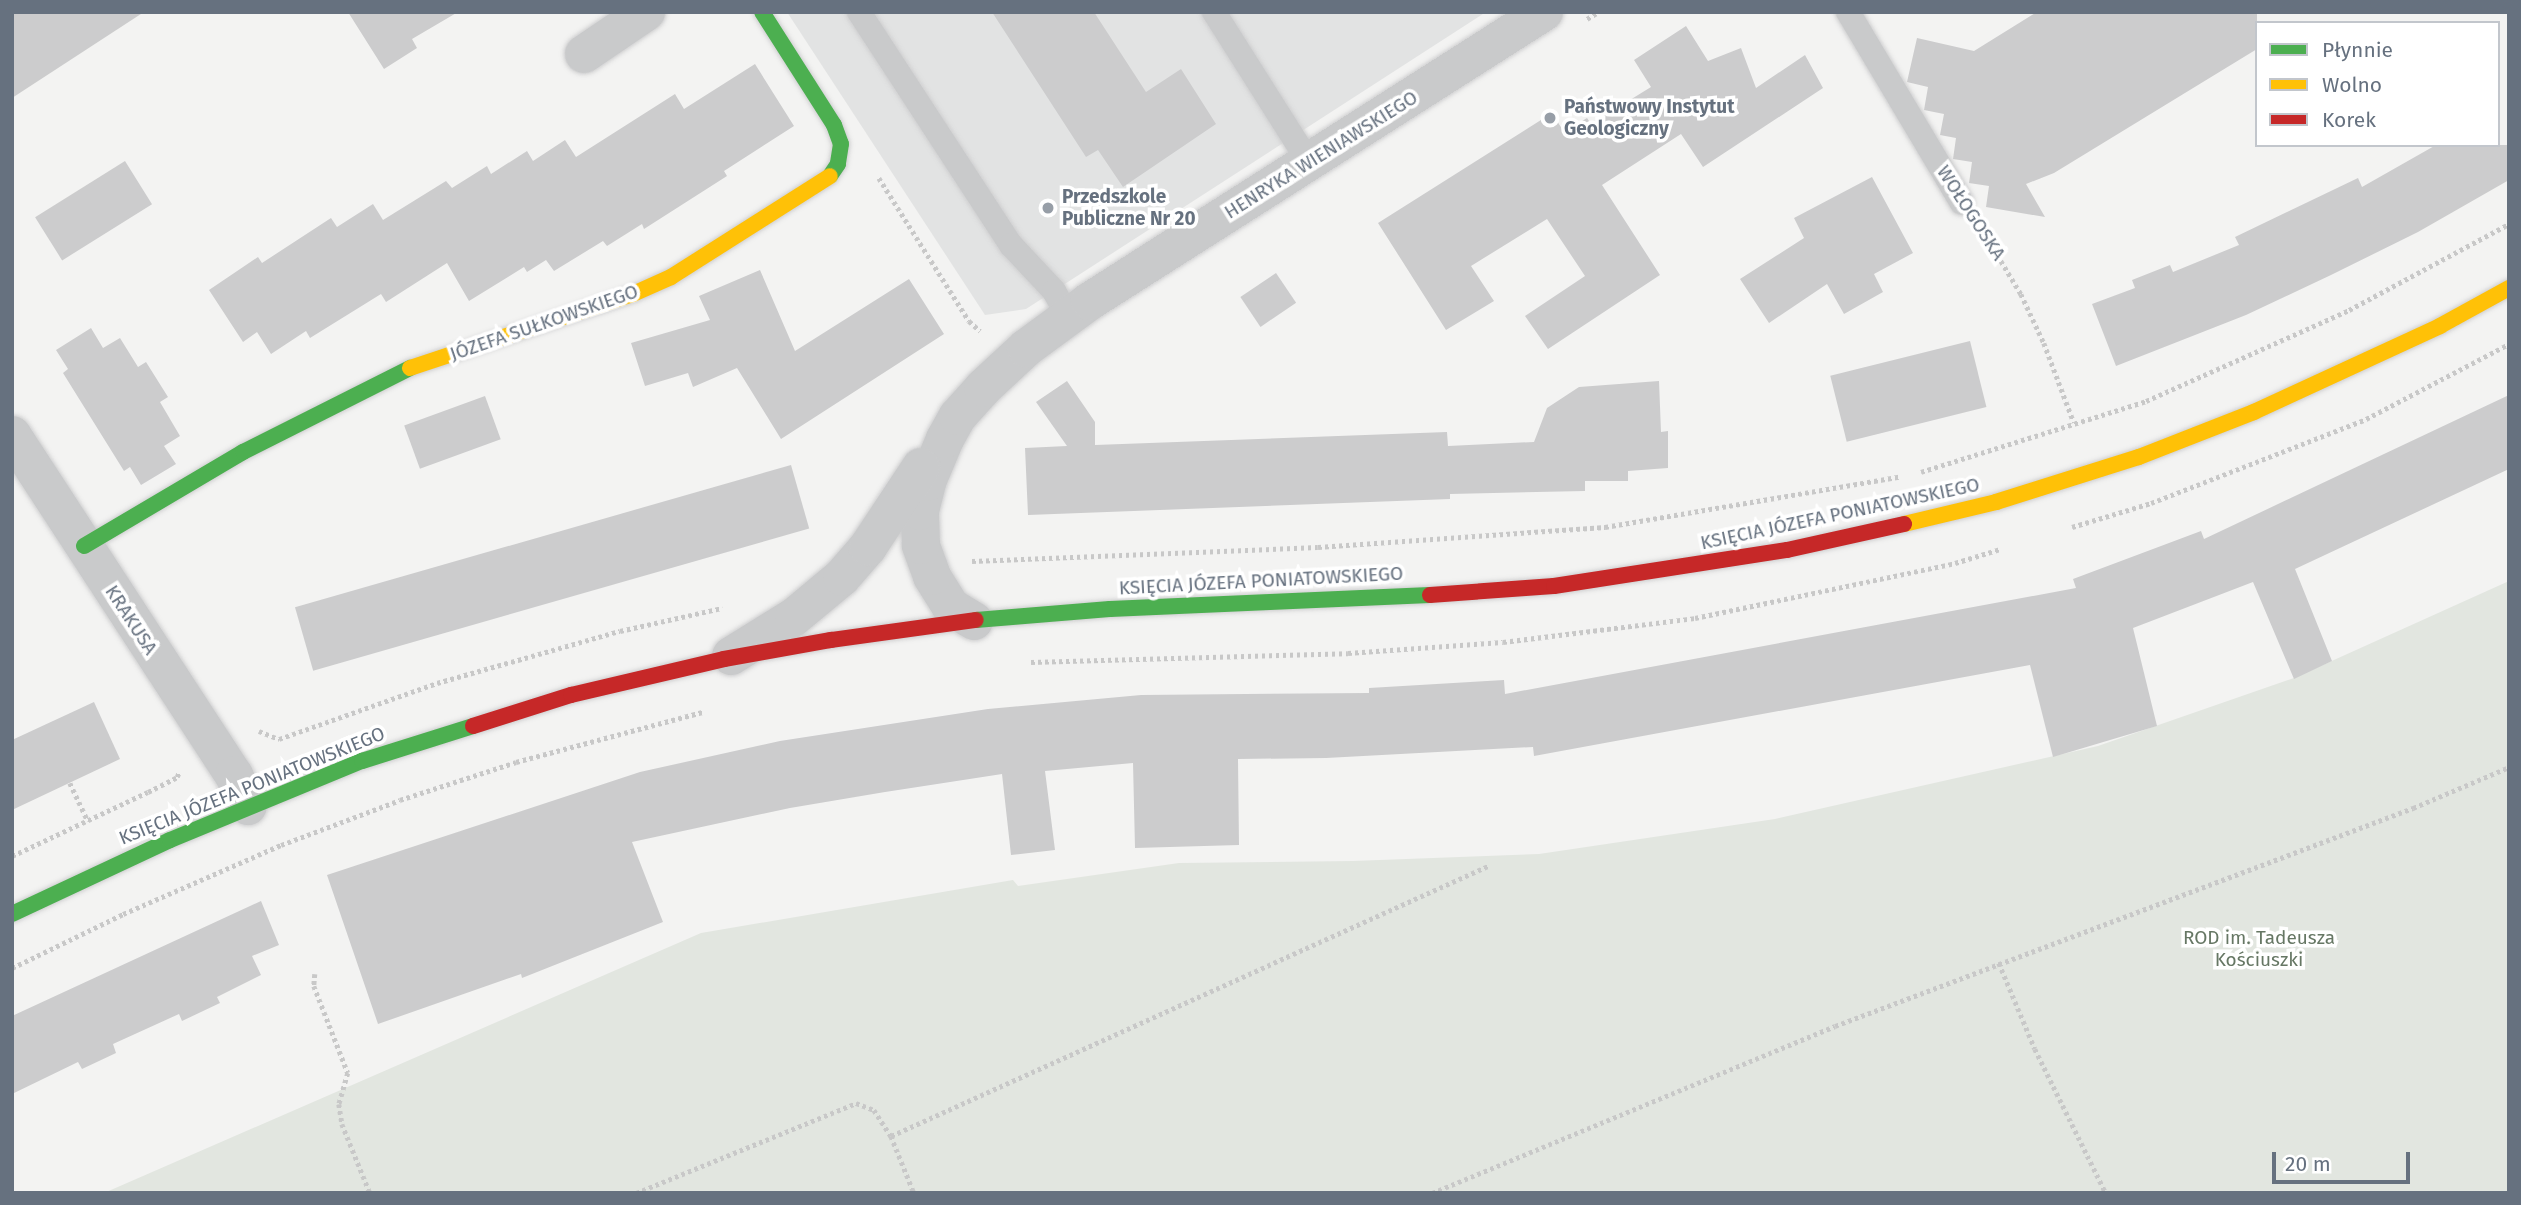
<!DOCTYPE html>
<meta charset="utf-8">
<style>
body{margin:0}
#map{position:relative;width:2521px;height:1205px;overflow:hidden;background:#f3f3f2;font-family:"Fira Sans",sans-serif}
div>[style]{position:absolute}
.built>*{inset:0;background:#e2e3e3}
.green>*{inset:0;background:#e2e6e0}
.building>*{inset:0;background:#cccccd;transform-origin:0 0}
.path>*{height:4.5px;margin-top:-2.25px;transform-origin:0;background:repeating-linear-gradient(90deg,#c8c8c8 0 3.5px,transparent 0 7px)}
.roads{filter:drop-shadow(0 0 2px #cfcfd0) drop-shadow(0 0 2px #cfcfd0)}
.lane>*{height:24px;margin:-12px;padding:0 12px;transform-origin:12px;border-radius:12px;background:#c9cacb}
.street>*{height:38px;margin:-19px;padding:0 19px;transform-origin:19px;border-radius:19px;background:#c9cacb}
.fast>*{height:16px;margin:-8px;padding:0 8px;transform-origin:8px;border-radius:8px;background:#4caf50}
.slow>*{height:16px;margin:-8px;padding:0 8px;transform-origin:8px;border-radius:8px;background:#ffc107}
.jam>*{height:16px;margin:-8px;padding:0 8px;transform-origin:8px;border-radius:8px;background:#c62828}
.dots>*{width:19px;height:19px;translate:-50% -50%;box-sizing:border-box;border:4px solid #fff;border-radius:50%}
span{translate:-50% -50%;white-space:nowrap;text-align:center;line-height:1.15;-webkit-text-stroke:7px #fff;paint-order:stroke}
.poi-label{font-size:19px;color:#66717f;font-weight:700}
.left{translate:0 -50%;text-align:left}
.street-label{font-size:19px;color:#66717f}
.park-label{font-size:19px;color:#667764}
.frame{position:absolute;inset:0;border:14px solid #66717f;pointer-events:none}
.legend{position:absolute;left:2255px;top:21px;width:245px;height:126px;box-sizing:border-box;background:#fff;border:2px solid #c2c6cc;margin:0;padding:9px 12px;list-style:none;font-size:21px;color:#66717f}
.legend li{display:flex;align-items:center;gap:14px;height:35px}
.legend b{width:35px;border:2px solid #c2c6cc}
.scale{position:absolute;left:2272px;top:1152px;width:138px;height:32px;box-sizing:border-box;border:4px solid #66717f;border-top:0;padding-left:9px;font-size:21px;line-height:24px;white-space:nowrap;color:#66717f;-webkit-text-stroke:5px #fff;paint-order:stroke}
</style>
<div id="map">
<div class="built">
<i style="clip-path:polygon(787px 12px,1486px 12px,1026px 309px,985px 315px)"></i>
</div>
<div class="green">
<i style="clip-path:polygon(2509px 581px,2509px 1193px,104px 1193px,701px 933px,1013px 880px,1018px 886px,1179px 863px,1353px 861px,1539px 854px,1775px 819px,2098px 746px,2294px 678px)"></i>
</div>
<div class="building">
<i style="clip-path:polygon(12px 12px,144px 12px,12px 98px)"></i>
<i style="clip-path:polygon(348px 12px,458px 12px,412px 39px,417px 48px,384px 69px)"></i>
<i style="clip-path:polygon(992px 12px,1094px 12px,1146px 92px,1181px 69px,1216px 124px,1123px 187px,1098px 150px,1086px 157px)"></i>
<i style="clip-path:polygon(2037px 12px,2257px 12px,2257px 49px,2054px 173px,2026px 184px,2045px 217px,1986px 207px,1989px 186px,1969px 183px,1972px 162px,1953px 159px,1956px 138px,1940px 135px,1944px 114px,1924px 110px,1928px 87px,1907px 82px,1917px 38px,1974px 51px)"></i>
<i style="clip-path:polygon(1686px 26px,1708px 61px,1741px 48px,1756px 88px,1805px 55px,1823px 88px,1703px 167px,1681px 134px,1602px 185px,1660px 275px,1548px 349px,1525px 316px,1585px 276px,1547px 219px,1471px 266px,1494px 301px,1446px 330px,1378px 223px,1552px 113px,1564px 132px,1587px 118px,1591px 124px,1651px 87px,1634px 60px)"></i>
<i style="clip-path:polygon(755px 64px,794px 126px,724px 171px,727px 176px,644px 229px,642px 224px,607px 246px,603px 241px,554px 271px,546px 260px,527px 272px,524px 267px,469px 301px,447px 263px,386px 302px,381px 294px,310px 338px,306px 331px,271px 354px,257px 332px,243px 342px,209px 290px,258px 257px,262px 263px,331px 218px,337px 227px,373px 204px,383px 220px,446px 181px,452px 188px,487px 166px,491px 174px,527px 151px,533px 161px,565px 140px,576px 157px,675px 94px,684px 109px)"></i>
<i style="clip-path:polygon(2436px 145px,2509px 145px,2509px 180px,2418px 232px,2331px 275px,2246px 315px,2116px 366px,2092px 304px,2135px 288px,2132px 280px,2170px 265px,2173px 272px,2239px 245px,2235px 237px,2358px 178px,2362px 187px)"></i>
<i style="left:125px;top:161px;width:51px;height:106px;rotate:58deg"></i>
<i style="clip-path:polygon(1872px 177px,1913px 253px,1874px 274px,1883px 292px,1844px 314px,1827px 284px,1769px 323px,1740px 279px,1804px 238px,1794px 218px)"></i>
<i style="clip-path:polygon(760px 270px,795px 351px,909px 279px,944px 334px,781px 439px,737px 368px,693px 387px,688px 373px,645px 386px,631px 343px,710px 320px,699px 296px)"></i>
<i style="left:1276px;top:273px;width:36px;height:43px;rotate:56deg"></i>
<i style="clip-path:polygon(91px 328px,103px 348px,120px 338px,138px 367px,146px 362px,168px 397px,160px 402px,180px 436px,164px 446px,176px 464px,141px 485px,130px 467px,124px 471px,63px 373px,68px 369px,56px 350px)"></i>
<i style="left:1970px;top:341px;width:68px;height:144px;rotate:76deg"></i>
<i style="clip-path:polygon(1067px 381px,1095px 422px,1095px 445px,1447px 432px,1448px 446px,1534px 442px,1547px 408px,1579px 387px,1659px 381px,1661px 432px,1668px 431px,1668px 468px,1628px 471px,1628px 481px,1585px 481px,1585px 491px,1450px 494px,1450px 499px,1028px 515px,1025px 448px,1067px 446px,1036px 402px)"></i>
<i style="clip-path:polygon(2509px 395px,2509px 469px,2295px 569px,2332px 661px,2294px 679px,2253px 582px,2133px 628px,2157px 726px,2053px 757px,2030px 665px,1534px 756px,1533px 747px,1326px 758px,1238px 759px,1239px 845px,1135px 848px,1133px 763px,1045px 771px,1055px 850px,1011px 855px,1002px 774px,885px 792px,790px 808px,632px 842px,663px 922px,522px 978px,521px 974px,378px 1024px,327px 875px,640px 772px,780px 741px,988px 709px,1141px 695px,1369px 693px,1369px 688px,1504px 680px,1505px 694px,2076px 588px,2073px 579px,2201px 531px,2204px 539px)"></i>
<i style="left:485px;top:396px;width:46px;height:86px;rotate:70deg"></i>
<i style="left:791px;top:465px;width:66px;height:516px;rotate:74deg"></i>
<i style="clip-path:polygon(94px 702px,120px 759px,12px 810px,12px 740px)"></i>
<i style="clip-path:polygon(261px 901px,279px 945px,252px 956px,261px 975px,217px 997px,220px 1003px,182px 1021px,179px 1014px,113px 1044px,116px 1053px,82px 1069px,78px 1062px,12px 1094px,12px 1016px)"></i>
</div>
<div class="path">
<i style="left:1587px;top:19px;width:13px;rotate:-32deg"></i>
<i style="left:879px;top:178px;width:169px;rotate:57.8deg"></i>
<i style="left:969px;top:321px;width:15px;rotate:42deg"></i>
<i style="left:1983px;top:231px;width:74px;rotate:58.9deg"></i>
<i style="left:2021px;top:294px;width:54px;rotate:64.9deg"></i>
<i style="left:2044px;top:343px;width:85px;rotate:69.4deg"></i>
<i style="left:1921px;top:472px;width:236px;rotate:-17.5deg"></i>
<i style="left:2146px;top:401px;width:222px;rotate:-24.1deg"></i>
<i style="left:2349px;top:310px;width:182px;rotate:-28.3deg"></i>
<i style="left:2072px;top:527px;width:83px;rotate:-16.9deg"></i>
<i style="left:2151px;top:503px;width:231px;rotate:-21.3deg"></i>
<i style="left:2366px;top:419px;width:161px;rotate:-27.7deg"></i>
<i style="left:972px;top:561px;width:346px;rotate:-2.3deg"></i>
<i style="left:1318px;top:547px;width:288px;rotate:-4deg"></i>
<i style="left:1605px;top:527px;width:298px;rotate:-9.7deg"></i>
<i style="left:1031px;top:662px;width:317px;rotate:-1.6deg"></i>
<i style="left:1348px;top:653px;width:155px;rotate:-4.1deg"></i>
<i style="left:1503px;top:642px;width:193px;rotate:-7.1deg"></i>
<i style="left:1695px;top:618px;width:266px;rotate:-11.9deg"></i>
<i style="left:1955px;top:563px;width:47px;rotate:-17.3deg"></i>
<i style="left:259px;top:731px;width:22px;rotate:22deg"></i>
<i style="left:279px;top:739px;width:168px;rotate:-19.5deg"></i>
<i style="left:437px;top:683px;width:190px;rotate:-15.9deg"></i>
<i style="left:620px;top:631px;width:105px;rotate:-12.7deg"></i>
<i style="left:70px;top:783px;width:42px;rotate:64.7deg"></i>
<i style="left:12px;top:856px;width:150px;rotate:-25.2deg"></i>
<i style="left:148px;top:792px;width:33px;rotate:-27deg"></i>
<i style="left:177px;top:777px;width:5px;rotate:-68deg"></i>
<i style="left:1999px;top:963px;width:93px;rotate:67.3deg"></i>
<i style="left:2035px;top:1049px;width:161px;rotate:63.8deg"></i>
<i style="left:12px;top:968px;width:123px;rotate:-25.9deg"></i>
<i style="left:123px;top:914px;width:172px;rotate:-23.6deg"></i>
<i style="left:281px;top:845px;width:127px;rotate:-20.7deg"></i>
<i style="left:400px;top:800px;width:122px;rotate:-18.1deg"></i>
<i style="left:516px;top:762px;width:193px;rotate:-15deg"></i>
<i style="left:315px;top:974px;width:12px;rotate:95deg"></i>
<i style="left:314px;top:986px;width:93px;rotate:68.7deg"></i>
<i style="left:348px;top:1073px;width:32px;rotate:106deg"></i>
<i style="left:339px;top:1104px;width:20px;rotate:81deg"></i>
<i style="left:342px;top:1124px;width:74px;rotate:67.9deg"></i>
<i style="left:891px;top:1136px;width:657px;rotate:-24.34deg"></i>
<i style="left:636px;top:1193px;width:238px;rotate:-22.2deg"></i>
<i style="left:856px;top:1103px;width:19px;rotate:21deg"></i>
<i style="left:874px;top:1110px;width:31px;rotate:57deg"></i>
<i style="left:891px;top:1136px;width:61px;rotate:68deg"></i>
<i style="left:1432px;top:1193px;width:436px;rotate:-22.5deg"></i>
<i style="left:1835px;top:1026px;width:618px;rotate:-20.66deg"></i>
<i style="left:2413px;top:808px;width:104px;rotate:-23.1deg"></i>
</div>
<div class="roads">
<div class="lane">
<i style="left:859px;top:12px;width:278px;rotate:56.9deg"></i>
<i style="left:1011px;top:245px;width:63px;rotate:46.9deg"></i>
<i style="left:1054px;top:291px;width:29px;rotate:61deg"></i>
<i style="left:1214px;top:12px;width:178px;rotate:57.7deg"></i>
<i style="left:1848px;top:12px;width:222px;rotate:59.2deg"></i>
</div>
<div class="street">
<i style="left:584px;top:54px;width:75px;rotate:-34.1deg"></i>
<i style="left:12px;top:435px;width:406px;rotate:56.9deg"></i>
<i style="left:234px;top:775px;width:34px;rotate:66deg"></i>
<i style="left:974px;top:621px;width:27px;rotate:-149deg"></i>
<i style="left:951px;top:607px;width:36px;rotate:-122deg"></i>
<i style="left:932px;top:576px;width:33px;rotate:-110deg"></i>
<i style="left:921px;top:545px;width:34px;rotate:-92deg"></i>
<i style="left:920px;top:511px;width:30px;rotate:-76deg"></i>
<i style="left:927px;top:482px;width:47px;rotate:-67.3deg"></i>
<i style="left:945px;top:439px;width:26px;rotate:-61deg"></i>
<i style="left:958px;top:416px;width:38px;rotate:-48deg"></i>
<i style="left:983px;top:388px;width:59px;rotate:-42.9deg"></i>
<i style="left:1026px;top:348px;width:79px;rotate:-36.3deg"></i>
<i style="left:1090px;top:301px;width:538px;rotate:-32.48deg"></i>
<i style="left:731px;top:656px;width:74px;rotate:-31.8deg"></i>
<i style="left:794px;top:617px;width:62px;rotate:-39.8deg"></i>
<i style="left:842px;top:577px;width:40px;rotate:-49deg"></i>
<i style="left:868px;top:547px;width:96px;rotate:-56.5deg"></i>
</div>
<div class="fast">
<i style="left:762px;top:12px;width:134px;rotate:57.5deg"></i>
<i style="left:834px;top:125px;width:20px;rotate:70deg"></i>
<i style="left:841px;top:144px;width:20px;rotate:99deg"></i>
<i style="left:838px;top:164px;width:14px;rotate:124deg"></i>
<i style="left:84px;top:546px;width:185px;rotate:-30.6deg"></i>
<i style="left:243px;top:452px;width:187px;rotate:-26.7deg"></i>
<i style="left:976px;top:620px;width:134px;rotate:-4.7deg"></i>
<i style="left:1110px;top:609px;width:320px;rotate:-2.5deg"></i>
<i style="left:12px;top:914px;width:174px;rotate:-25.1deg"></i>
<i style="left:170px;top:840px;width:208px;rotate:-22.4deg"></i>
<i style="left:362px;top:761px;width:116px;rotate:-17.5deg"></i>
</div>
<div class="slow">
<i style="left:410px;top:368px;width:235px;rotate:-18.4deg"></i>
<i style="left:633px;top:294px;width:42px;rotate:-24.1deg"></i>
<i style="left:671px;top:277px;width:188px;rotate:-32.4deg"></i>
<i style="left:1904px;top:524px;width:95px;rotate:-13.4deg"></i>
<i style="left:1996px;top:502px;width:150px;rotate:-17.5deg"></i>
<i style="left:2139px;top:457px;width:123px;rotate:-21.4deg"></i>
<i style="left:2254px;top:412px;width:205px;rotate:-24.8deg"></i>
<i style="left:2440px;top:326px;width:79px;rotate:-28.8deg"></i>
</div>
<div class="jam">
<i style="left:1430px;top:595px;width:124px;rotate:-4.2deg"></i>
<i style="left:1554px;top:586px;width:236px;rotate:-8.8deg"></i>
<i style="left:1787px;top:550px;width:120px;rotate:-12.5deg"></i>
<i style="left:473px;top:726px;width:103px;rotate:-17.6deg"></i>
<i style="left:571px;top:695px;width:157px;rotate:-13.2deg"></i>
<i style="left:724px;top:659px;width:109px;rotate:-10.1deg"></i>
<i style="left:831px;top:640px;width:146px;rotate:-7.9deg"></i>
</div>
</div>
<div class="dots">
<i style="left:1550px;top:118px;background:#979ea7"></i>
<i style="left:1048px;top:208px;background:#979ea7"></i>
</div>
<div class="poi-label">
<span class="left" style="left:1564px;top:118px">Państwowy Instytut<br>Geologiczny</span>
<span class="left" style="left:1062px;top:208px">Przedszkole<br>Publiczne Nr 20</span>
</div>
<div class="street-label">
<span style="left:1321px;top:155px;rotate:-32deg">HENRYKA WIENIAWSKIEGO</span>
<span style="left:1971px;top:213px;rotate:57deg">WOŁOGOSKA</span>
<span style="left:544px;top:323px;rotate:-19deg">JÓZEFA SUŁKOWSKIEGO</span>
<span style="left:1840px;top:514px;rotate:-12deg">KSIĘCIA JÓZEFA PONIATOWSKIEGO</span>
<span style="left:1261px;top:581px;rotate:-3deg">KSIĘCIA JÓZEFA PONIATOWSKIEGO</span>
<span style="left:131px;top:620px;rotate:57deg">KRAKUSA</span>
<span style="left:252px;top:786px;rotate:-22deg">KSIĘCIA JÓZEFA PONIATOWSKIEGO</span>
</div>
<div class="park-label">
<span style="left:2259px;top:949px">ROD im. Tadeusza<br>Kościuszki</span>
</div>
<div class="frame"></div>
<ul class="legend">
<li><b style="height:9px;background:#4caf50"></b>Płynnie</li>
<li><b style="height:9px;background:#ffc107"></b>Wolno</li>
<li><b style="height:9px;background:#c62828"></b>Korek</li>
</ul>
<div class="scale">20 m</div>
</div>
